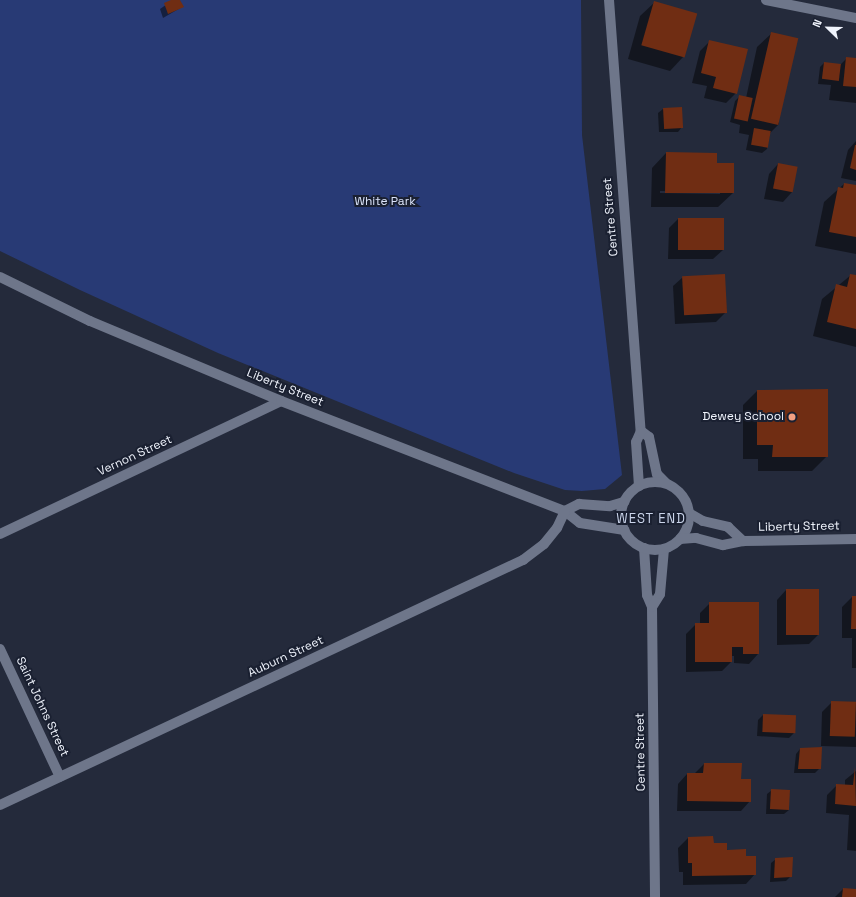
<!DOCTYPE html>
<style>
body{margin:0}
#map{position:relative;width:856px;height:897px;overflow:hidden;background:#242a3b;font-family:"Space Grotesk",sans-serif}
div>[style]{position:absolute}
.green>*{inset:0;background:#283a75}
.shadow>*{inset:0;background:#0007}
.building>*{inset:0;background:#702d13;transform-origin:0 0}
.minor>*{height:10px;margin:-5px;padding:0 5px;transform-origin:5px;border-radius:5px;background:#6e768a}
.tertiary>*{height:10px;margin:-5px;padding:0 5px;transform-origin:5px;border-radius:5px;background:#6e768a}
.tertiary>.ring{margin:-5px;padding:0;box-sizing:content-box;background:none;border:10px solid #6e768a;border-radius:50%}
.dots>*{width:11px;height:11px;translate:-50% -50%;box-sizing:border-box;border:2px solid #1a2031;border-radius:50%}
span{translate:-50% -50%;white-space:nowrap;text-align:center;line-height:1.15;-webkit-text-stroke:4px #1a2031;paint-order:stroke}
.park-label{font-size:12px;color:#dbe4fa}
.street-label{font-size:12px;color:#f0f4fd}
.poi-label{font-size:12px;color:#f0f4fd}
.right{translate:-100% -50%;text-align:right}
.neighbourhood-label{font-size:13px;color:#cad4ea;letter-spacing:1px}
.north{position:absolute;left:808px;top:8px;width:40px;height:40px;-webkit-text-stroke:3px #1a2031;paint-order:stroke;rotate:293deg;font-size:11px;font-weight:700;line-height:16px;text-align:center;color:#f0f4fd}
.north::after{content:'';display:block;margin:auto;width:14px;height:18px;background:#f0f4fd;clip-path:polygon(50% 0,100% 100%,50% 72%,0 100%)}
</style>
<div id="map">
<div class="green">
<i style="clip-path:polygon(0 0,581px 0,582px 135px,622px 475px,605px 489px,582px 491px,565px 490px,514px 473px,218px 353px,80px 290px,0 251px)"></i>
</div>
<div class="shadow">
<i style="clip-path:polygon(173px 0,179px 0,182px 7px,163px 18px,160px 9px)"></i>
<i style="clip-path:polygon(655px 2px,684px 56px,670px 71px,628px 59px,640px 16px)"></i>
<i style="clip-path:polygon(772px 33px,779px 124px,770px 133px,767px 149px,762px 153px,746px 150px,749px 135px,739px 133px,740px 125px,730px 122px,735px 101px,740px 96px,746px 98px,757px 47px)"></i>
<i style="clip-path:polygon(710px 41px,736px 93px,726px 103px,704px 98px,707px 86px,692px 83px,700px 51px)"></i>
<i style="clip-path:polygon(847px 58px,856px 59px,856px 103px,829px 100px,831px 85px,818px 84px,820px 67px,824px 63px,840px 65px)"></i>
<i style="clip-path:polygon(663px 109px,682px 127px,678px 132px,659px 132px,658px 113px)"></i>
<i style="clip-path:polygon(856px 141px,856px 181px,841px 178px,848px 150px)"></i>
<i style="clip-path:polygon(evenodd,666px 153px,733px 193px,718px 207px,651px 207px,652px 168px,666px 153px,660px 191px,720px 192px,720px 194px,660px 193px,660px 191px)"></i>
<i style="clip-path:polygon(778px 164px,792px 192px,783px 202px,764px 199px,769px 174px)"></i>
<i style="clip-path:polygon(844px 184px,856px 186px,856px 254px,815px 246px,824px 202px)"></i>
<i style="clip-path:polygon(678px 219px,723px 250px,713px 259px,668px 259px,669px 228px)"></i>
<i style="clip-path:polygon(851px 275px,856px 276px,856px 347px,813px 336px,822px 299px)"></i>
<i style="clip-path:polygon(683px 277px,726px 312px,716px 322px,675px 324px,673px 286px)"></i>
<i style="clip-path:polygon(757px 391px,827px 456px,812px 471px,758px 471px,758px 459px,743px 459px,743px 405px)"></i>
<i style="clip-path:polygon(786px 590px,818px 635px,809px 644px,777px 645px,777px 600px)"></i>
<i style="clip-path:polygon(852px 597px,856px 597px,856px 668px,852px 668px,852px 638px,842px 638px,842px 607px)"></i>
<i style="clip-path:polygon(710px 603px,758px 654px,749px 664px,734px 663px,734px 656px,731px 656px,731px 662px,722px 671px,686px 672px,686px 634px,696px 624px,700px 624px,700px 613px)"></i>
<i style="clip-path:polygon(832px 702px,856px 703px,856px 747px,821px 746px,822px 712px)"></i>
<i style="clip-path:polygon(763px 715px,794px 733px,789px 738px,757px 736px,758px 720px)"></i>
<i style="clip-path:polygon(800px 749px,820px 768px,815px 773px,794px 773px,796px 754px)"></i>
<i style="clip-path:polygon(704px 764px,740px 780px,750px 801px,741px 811px,677px 811px,678px 784px,687px 774px,694px 774px)"></i>
<i style="clip-path:polygon(856px 771px,856px 851px,847px 850px,849px 815px,826px 813px,827px 795px,837px 785px,845px 786px,845px 780px)"></i>
<i style="clip-path:polygon(772px 790px,789px 810px,784px 814px,766px 814px,767px 794px)"></i>
<i style="clip-path:polygon(713px 837px,713px 844px,745px 857px,755px 874px,746px 884px,683px 885px,683px 872px,679px 872px,678px 848px,688px 838px)"></i>
<i style="clip-path:polygon(776px 859px,791px 876px,786px 881px,770px 882px,771px 863px)"></i>
<i style="clip-path:polygon(843px 889px,856px 890px,856px 897px,835px 897px)"></i>
</div>
<div class="building">
<i style="clip-path:polygon(171px 0,180px 0,184px 7px,168px 14px,164px 3px)"></i>
<i style="left:654px;top:1px;width:45px;height:46px;rotate:16deg"></i>
<i style="left:771px;top:32px;width:28px;height:89px;rotate:13deg"></i>
<i style="clip-path:polygon(709px 40px,748px 49px,737px 94px,713px 88px,716px 77px,701px 73px)"></i>
<i style="clip-path:polygon(846px 57px,856px 58px,856px 87px,843px 86px)"></i>
<i style="left:824px;top:62px;width:17px;height:17px;rotate:7deg"></i>
<i style="left:739px;top:95px;width:14px;height:24px;rotate:12deg"></i>
<i style="left:682px;top:107px;width:21px;height:19px;rotate:87deg"></i>
<i style="left:754px;top:128px;width:17px;height:17px;rotate:10deg"></i>
<i style="clip-path:polygon(855px 145px,856px 145px,856px 170px,850px 168px)"></i>
<i style="clip-path:polygon(666px 152px,717px 153px,717px 163px,734px 163px,734px 193px,665px 193px)"></i>
<i style="left:778px;top:163px;width:20px;height:26px;rotate:11deg"></i>
<i style="clip-path:polygon(844px 183px,856px 185px,856px 237px,829px 232px,838px 187px,843px 188px)"></i>
<i style="left:678px;top:218px;width:46px;height:32px"></i>
<i style="left:725px;top:274px;width:39px;height:43px;rotate:87deg"></i>
<i style="clip-path:polygon(850px 274px,856px 275px,856px 329px,827px 322px,836px 284px,847px 287px)"></i>
<i style="clip-path:polygon(828px 389px,828px 457px,772px 457px,773px 445px,757px 445px,757px 390px)"></i>
<i style="left:786px;top:589px;width:33px;height:46px"></i>
<i style="clip-path:polygon(852px 596px,856px 596px,856px 629px,851px 629px)"></i>
<i style="clip-path:polygon(709px 602px,759px 602px,759px 654px,743px 654px,743px 647px,732px 647px,732px 662px,695px 662px,695px 623px,709px 623px)"></i>
<i style="left:831px;top:701px;width:25px;height:35px;rotate:2deg"></i>
<i style="left:763px;top:714px;width:33px;height:18px;rotate:2deg"></i>
<i style="clip-path:polygon(822px 747px,821px 769px,798px 769px,800px 748px)"></i>
<i style="clip-path:polygon(704px 763px,742px 763px,741px 779px,751px 779px,751px 802px,687px 801px,687px 773px,703px 773px)"></i>
<i style="clip-path:polygon(855px 767px,856px 806px,835px 804px,836px 784px,853px 785px)"></i>
<i style="left:771px;top:789px;width:19px;height:20px;rotate:3deg"></i>
<i style="clip-path:polygon(713px 836px,714px 843px,727px 843px,727px 850px,746px 849px,746px 856px,756px 856px,756px 875px,692px 876px,692px 863px,688px 863px,688px 837px)"></i>
<i style="clip-path:polygon(793px 857px,792px 877px,774px 878px,775px 858px)"></i>
<i style="clip-path:polygon(843px 888px,856px 889px,856px 897px,842px 897px)"></i>
</div>
<div class="minor">
<i style="left:766px;top:0;width:92px;rotate:11.3deg"></i>
<i style="left:0;top:534px;width:311px;rotate:-25.3deg"></i>
<i style="left:644px;top:548px;width:47px;rotate:86.3deg"></i>
<i style="left:647px;top:595px;width:13px;rotate:67deg"></i>
<i style="left:652px;top:607px;width:290px;rotate:89.4deg"></i>
<i style="left:652px;top:607px;width:15px;rotate:-58deg"></i>
<i style="left:660px;top:594px;width:45px;rotate:-84.9deg"></i>
<i style="left:0;top:649px;width:141px;rotate:64.9deg"></i>
</div>
<div class="tertiary">
<i style="left:609px;top:0;width:432px;rotate:85.8deg"></i>
<i style="left:641px;top:431px;width:12px;rotate:114deg"></i>
<i style="left:636px;top:442px;width:44px;rotate:86.1deg"></i>
<i style="left:0;top:277px;width:100px;rotate:26.1deg"></i>
<i style="left:90px;top:321px;width:207px;rotate:22.7deg"></i>
<i style="left:281px;top:401px;width:305px;rotate:21.2deg"></i>
<i style="left:565px;top:511px;width:19px;rotate:39deg"></i>
<i style="left:580px;top:523px;width:45px;rotate:9deg"></i>
<i style="left:641px;top:431px;width:10px;rotate:37deg"></i>
<i style="left:649px;top:437px;width:38px;rotate:78deg"></i>
<i style="left:657px;top:474px;width:13px;rotate:45deg"></i>
<i class="ring" style="left:621px;top:482px;width:58px;height:58px"></i>
<i style="left:565px;top:511px;width:16px;rotate:-27deg"></i>
<i style="left:579px;top:504px;width:31px;rotate:4deg"></i>
<i style="left:610px;top:506px;width:15px;rotate:-16deg"></i>
<i style="left:689px;top:513px;width:16px;rotate:30deg"></i>
<i style="left:703px;top:521px;width:26px;rotate:13deg"></i>
<i style="left:728px;top:527px;width:21px;rotate:43deg"></i>
<i style="left:680px;top:539px;width:16px;rotate:-4deg"></i>
<i style="left:696px;top:538px;width:28px;rotate:15deg"></i>
<i style="left:723px;top:545px;width:20px;rotate:-11deg"></i>
<i style="left:743px;top:541px;width:113px;rotate:-1deg"></i>
<i style="left:0;top:805px;width:578px;rotate:-25.1deg"></i>
<i style="left:523px;top:560px;width:26px;rotate:-37deg"></i>
<i style="left:544px;top:544px;width:21px;rotate:-51deg"></i>
<i style="left:557px;top:528px;width:19px;rotate:-65deg"></i>
</div>
<div class="dots">
<i style="left:792px;top:417px;background:#f3a082"></i>
</div>
<div class="park-label">
<span style="left:385px;top:202px">White Park</span>
</div>
<div class="street-label">
<span style="left:611px;top:217px;rotate:-95deg">Centre Street</span>
<span style="left:285px;top:388px;rotate:22deg">Liberty Street</span>
<span style="left:135px;top:456px;rotate:-25deg">Vernon Street</span>
<span style="left:799px;top:527px;rotate:-1deg">Liberty Street</span>
<span style="left:286px;top:657px;rotate:-25deg">Auburn Street</span>
<span style="left:42px;top:707px;rotate:65deg">Saint Johns Street</span>
<span style="left:641px;top:752px;rotate:-91deg">Centre Street</span>
</div>
<div class="poi-label">
<span class="right" style="left:784px;top:417px">Dewey School</span>
</div>
<div class="neighbourhood-label">
<span style="left:651px;top:519px">WEST END</span>
</div>
<div class="north">N</div>
</div>
